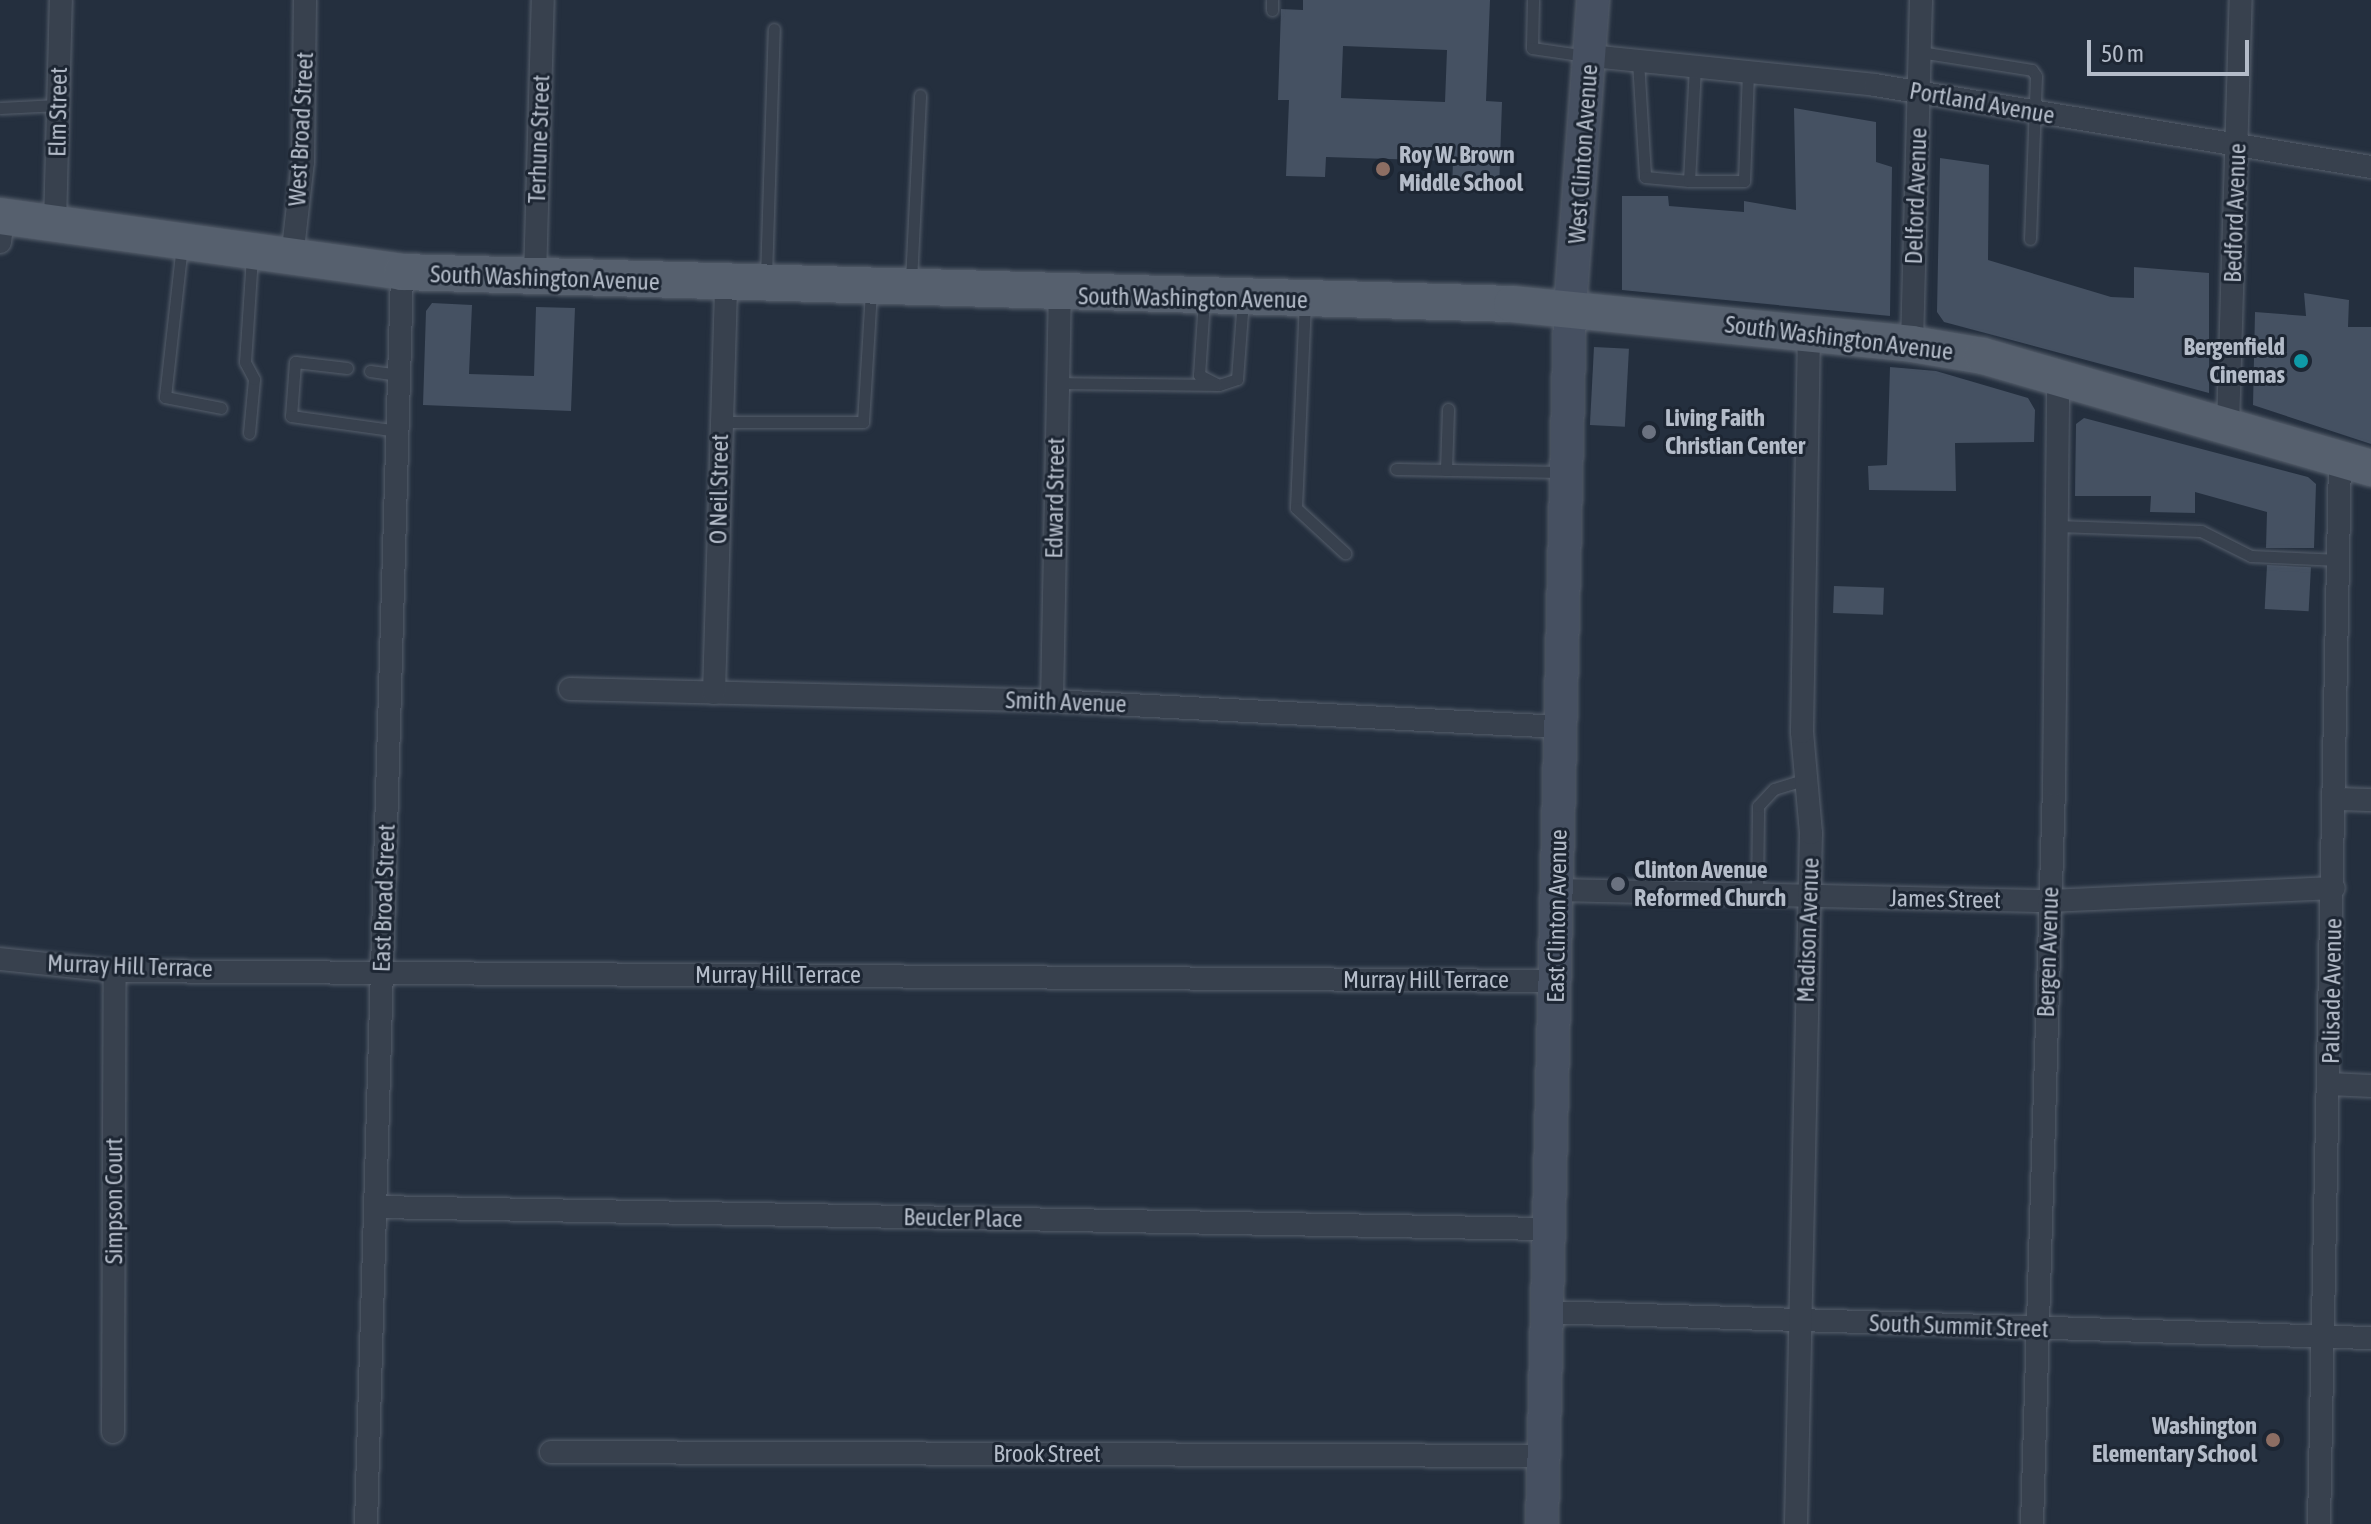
<!DOCTYPE html>
<style>
body{margin:0}
#map{position:relative;width:2371px;height:1524px;overflow:hidden;background:#242f3e;font-family:"Asap Condensed",sans-serif}
div>[style]{position:absolute}
.building>*{inset:0;background:#455162;transform-origin:0 0}
.roads{filter:drop-shadow(0 0 2px #565f6c) drop-shadow(0 0 2px #565f6c)}
.lane>*{height:11px;margin:-5.5px;padding:0 5.5px;transform-origin:5.5px;border-radius:5.5px;background:#38414e}
.street>*{height:22px;margin:-11px;padding:0 11px;transform-origin:11px;border-radius:11px;background:#38414e}
.secondary>*{height:32px;margin:-16px;padding:0 16px;transform-origin:16px;border-radius:16px;background:#465061}
.primary>*{height:36px;margin:-18px;padding:0 18px;transform-origin:18px;border-radius:18px;background:#56606e}
.dots>*{width:22px;height:22px;translate:-50% -50%;box-sizing:border-box;border:4px solid #1d2633;border-radius:50%}
span{translate:-50% -50%;white-space:nowrap;text-align:center;line-height:1.15;-webkit-text-stroke:6px #1d2633;paint-order:stroke}
.street-label{font-size:24px;color:#b4bcc9}
.poi-label{font-size:24px;color:#b4bcc9;font-weight:700}
.left{translate:0 -50%;text-align:left}
.right{translate:-100% -50%;text-align:right}
.scale{position:absolute;left:2087px;top:40px;width:162px;height:36px;box-sizing:border-box;border:4px solid #b4bcc9;border-top:0;padding-left:10px;font-size:24px;line-height:28px;white-space:nowrap;color:#b4bcc9;-webkit-text-stroke:6px #1d2633;paint-order:stroke}
</style>
<div id="map">
<div class="building">
<i style="clip-path:polygon(evenodd,1303px 0,1490px 0,1486px 101px,1502px 102px,1499px 191px,1452px 190px,1453px 161px,1326px 157px,1325px 177px,1286px 176px,1289px 100px,1278px 100px,1281px 9px,1303px 10px,1303px 0,1343px 46px,1447px 50px,1445px 102px,1341px 98px,1343px 46px)"></i>
<i style="clip-path:polygon(1794px 108px,1876px 122px,1876px 162px,1892px 167px,1890px 316px,1622px 290px,1622px 196px,1668px 196px,1669px 206px,1744px 212px,1744px 201px,1796px 210px)"></i>
<i style="clip-path:polygon(1940px 158px,1989px 165px,1988px 260px,2111px 297px,2134px 298px,2134px 267px,2209px 273px,2209px 393px,1944px 322px,1937px 312px)"></i>
<i style="clip-path:polygon(2304px 293px,2349px 300px,2348px 327px,2371px 327px,2371px 444px,2253px 405px,2255px 312px,2306px 316px)"></i>
<i style="clip-path:polygon(432px 303px,472px 305px,469px 374px,534px 376px,536px 307px,575px 308px,571px 411px,423px 405px,426px 311px)"></i>
<i style="left:1594px;top:347px;width:35px;height:78px;rotate:3deg"></i>
<i style="clip-path:polygon(1890px 367px,1936px 371px,2028px 398px,2035px 410px,2034px 442px,1955px 443px,1956px 491px,1869px 490px,1868px 466px,1887px 465px)"></i>
<i style="clip-path:polygon(2084px 418px,2308px 477px,2316px 484px,2314px 548px,2266px 548px,2267px 512px,2195px 492px,2195px 513px,2150px 512px,2151px 496px,2075px 496px,2076px 424px)"></i>
<i style="left:2267px;top:565px;width:44px;height:44px;rotate:3deg"></i>
<i style="left:1834px;top:586px;width:50px;height:27px;rotate:2deg"></i>
</div>
<div class="roads">
<div class="lane">
<i style="left:1533px;top:0;width:48px;rotate:91.2deg"></i>
<i style="left:1532px;top:48px;width:55px;rotate:8.4deg"></i>
<i style="left:1272px;top:10px;width:10px;rotate:-90deg"></i>
<i style="left:1920px;top:52px;width:113px;rotate:9.1deg"></i>
<i style="left:2032px;top:70px;width:7px;rotate:56deg"></i>
<i style="left:2036px;top:76px;width:163px;rotate:92.1deg"></i>
<i style="left:1638px;top:61px;width:116px;rotate:86.5deg"></i>
<i style="left:1645px;top:177px;width:44px;rotate:5.2deg"></i>
<i style="left:1689px;top:181px;width:114px;rotate:-87deg"></i>
<i style="left:0;top:108px;width:58px;rotate:-3deg"></i>
<i style="left:1689px;top:181px;width:55px"></i>
<i style="left:1744px;top:181px;width:109px;rotate:-87.9deg"></i>
<i style="left:182px;top:245px;width:153px;rotate:96.4deg"></i>
<i style="left:165px;top:397px;width:57px;rotate:11.1deg"></i>
<i style="left:766px;top:277px;width:248px;rotate:-88.2deg"></i>
<i style="left:911px;top:281px;width:186px;rotate:-87.2deg"></i>
<i style="left:1204px;top:300px;width:75px;rotate:93.8deg"></i>
<i style="left:1199px;top:375px;width:22px;rotate:27deg"></i>
<i style="left:1219px;top:385px;width:19px;rotate:-18deg"></i>
<i style="left:1237px;top:379px;width:79px;rotate:-85.7deg"></i>
<i style="left:1305px;top:301px;width:207px;rotate:92.5deg"></i>
<i style="left:1296px;top:508px;width:67px;rotate:42.6deg"></i>
<i style="left:347px;top:368px;width:52px;rotate:-173.4deg"></i>
<i style="left:295px;top:362px;width:54px;rotate:94.2deg"></i>
<i style="left:291px;top:416px;width:108px;rotate:8deg"></i>
<i style="left:370px;top:371px;width:29px;rotate:8deg"></i>
<i style="left:1057px;top:383px;width:159px;rotate:0.7deg"></i>
<i style="left:721px;top:422px;width:142px"></i>
<i style="left:863px;top:422px;width:132px;rotate:-86.5deg"></i>
<i style="left:249px;top:433px;width:54px;rotate:-84.7deg"></i>
<i style="left:254px;top:379px;width:19px;rotate:-118deg"></i>
<i style="left:245px;top:362px;width:105px;rotate:-86.2deg"></i>
<i style="left:1396px;top:469px;width:166px;rotate:1deg"></i>
<i style="left:1446px;top:470px;width:61px;rotate:-88.1deg"></i>
<i style="left:2057px;top:526px;width:144px;rotate:2deg"></i>
<i style="left:2201px;top:531px;width:56px;rotate:26.6deg"></i>
<i style="left:2251px;top:556px;width:88px;rotate:2.6deg"></i>
<i style="left:1757px;top:894px;width:88px;rotate:-89.3deg"></i>
<i style="left:1758px;top:806px;width:23px;rotate:-47deg"></i>
<i style="left:1774px;top:789px;width:34px;rotate:-17deg"></i>
</div>
<div class="street">
<i style="left:1591px;top:56px;width:285px;rotate:5.8deg"></i>
<i style="left:1875px;top:85px;width:503px;rotate:9.39deg"></i>
<i style="left:55px;top:224px;width:224px;rotate:-88.5deg"></i>
<i style="left:0;top:242px;width:26px;rotate:-83deg"></i>
<i style="left:292px;top:258px;width:97px;rotate:-83.5deg"></i>
<i style="left:303px;top:162px;width:162px;rotate:-89.3deg"></i>
<i style="left:535px;top:278px;width:278px;rotate:-88.4deg"></i>
<i style="left:1912px;top:344px;width:344px;rotate:-88.5deg"></i>
<i style="left:2228px;top:426px;width:426px;rotate:-88.3deg"></i>
<i style="left:570px;top:689px;width:482px;rotate:1.4deg"></i>
<i style="left:1052px;top:701px;width:510px;rotate:2.92deg"></i>
<i style="left:714px;top:693px;width:408px;rotate:-88.3deg"></i>
<i style="left:1052px;top:701px;width:406px;rotate:-88.9deg"></i>
<i style="left:2336px;top:799px;width:35px;rotate:2deg"></i>
<i style="left:1557px;top:890px;width:492px;rotate:1.3deg"></i>
<i style="left:2049px;top:901px;width:285px;rotate:-2.6deg"></i>
<i style="left:0;top:959px;width:116px;rotate:6deg"></i>
<i style="left:115px;top:971px;width:1441px;rotate:0.4deg"></i>
<i style="left:2330px;top:1084px;width:41px;rotate:2.8deg"></i>
<i style="left:377px;top:1207px;width:1171px;rotate:1.08deg"></i>
<i style="left:1546px;top:1312px;width:825px;rotate:1.81deg"></i>
<i style="left:113px;top:1432px;width:461px;rotate:-89.8deg"></i>
<i style="left:551px;top:1452px;width:991px;rotate:0.23deg"></i>
<i style="left:366px;top:1524px;width:1253px;rotate:-88.35deg"></i>
<i style="left:1796px;top:1524px;width:691px;rotate:-88.76deg"></i>
<i style="left:1811px;top:833px;width:101px;rotate:-95.1deg"></i>
<i style="left:1802px;top:732px;width:396px;rotate:-89deg"></i>
<i style="left:2032px;top:1524px;width:739px;rotate:-88.29deg"></i>
<i style="left:2054px;top:785px;width:406px;rotate:-89.4deg"></i>
<i style="left:2319px;top:1524px;width:1065px;rotate:-88.87deg"></i>
</div>
<div class="secondary">
<i style="left:1542px;top:1524px;width:1216px;rotate:-88.68deg"></i>
<i style="left:1570px;top:308px;width:309px;rotate:-85.7deg"></i>
</div>
<div class="primary">
<i style="left:0;top:216px;width:406px;rotate:7.9deg"></i>
<i style="left:402px;top:272px;width:1110px;rotate:1.65deg"></i>
<i style="left:1512px;top:304px;width:402px;rotate:5.7deg"></i>
<i style="left:1912px;top:344px;width:72px;rotate:9.6deg"></i>
<i style="left:1983px;top:356px;width:404px;rotate:16.1deg"></i>
</div>
</div>
<div class="dots">
<i style="left:1383px;top:169px;background:#8d6e63"></i>
<i style="left:2301px;top:361px;background:#0f9aa8"></i>
<i style="left:1649px;top:432px;background:#6b7280"></i>
<i style="left:1618px;top:884px;background:#6b7280"></i>
<i style="left:2273px;top:1440px;background:#8d6e63"></i>
</div>
<div class="street-label">
<span style="left:1982px;top:103px;rotate:10deg">Portland Avenue</span>
<span style="left:58px;top:112px;rotate:-89deg">Elm Street</span>
<span style="left:301px;top:129px;rotate:-87deg">West Broad Street</span>
<span style="left:539px;top:139px;rotate:-88deg">Terhune Street</span>
<span style="left:1583px;top:154px;rotate:-86deg">West Clinton Avenue</span>
<span style="left:1916px;top:196px;rotate:-88deg">Delford Avenue</span>
<span style="left:2235px;top:213px;rotate:-88deg">Bedford Avenue</span>
<span style="left:545px;top:278px;rotate:2deg">South Washington Avenue</span>
<span style="left:1193px;top:298px;rotate:1deg">South Washington Avenue</span>
<span style="left:1839px;top:338px;rotate:7deg">South Washington Avenue</span>
<span style="left:719px;top:489px;rotate:-89deg">O Neil Street</span>
<span style="left:1055px;top:498px;rotate:-89deg">Edward Street</span>
<span style="left:1066px;top:702px;rotate:2deg">Smith Avenue</span>
<span style="left:384px;top:898px;rotate:-88deg">East Broad Street</span>
<span style="left:1945px;top:899px;rotate:1deg">James Street</span>
<span style="left:1557px;top:916px;rotate:-89deg">East Clinton Avenue</span>
<span style="left:1808px;top:930px;rotate:-88deg">Madison Avenue</span>
<span style="left:2048px;top:952px;rotate:-88deg">Bergen Avenue</span>
<span style="left:130px;top:966px;rotate:2deg">Murray Hill Terrace</span>
<span style="left:778px;top:975px">Murray Hill Terrace</span>
<span style="left:1426px;top:980px">Murray Hill Terrace</span>
<span style="left:2332px;top:991px;rotate:-89deg">Palisade Avenue</span>
<span style="left:114px;top:1201px;rotate:-90deg">Simpson Court</span>
<span style="left:963px;top:1218px;rotate:1deg">Beucler Place</span>
<span style="left:1959px;top:1326px;rotate:2deg">South Summit Street</span>
<span style="left:1047px;top:1454px">Brook Street</span>
</div>
<div class="poi-label">
<span class="left" style="left:1399px;top:169px">Roy W. Brown<br>Middle School</span>
<span class="right" style="left:2285px;top:361px">Bergenfield<br>Cinemas</span>
<span class="left" style="left:1665px;top:432px">Living Faith<br>Christian Center</span>
<span class="left" style="left:1634px;top:884px">Clinton Avenue<br>Reformed Church</span>
<span class="right" style="left:2257px;top:1440px">Washington<br>Elementary School</span>
</div>
<div class="scale">50 m</div>
</div>
